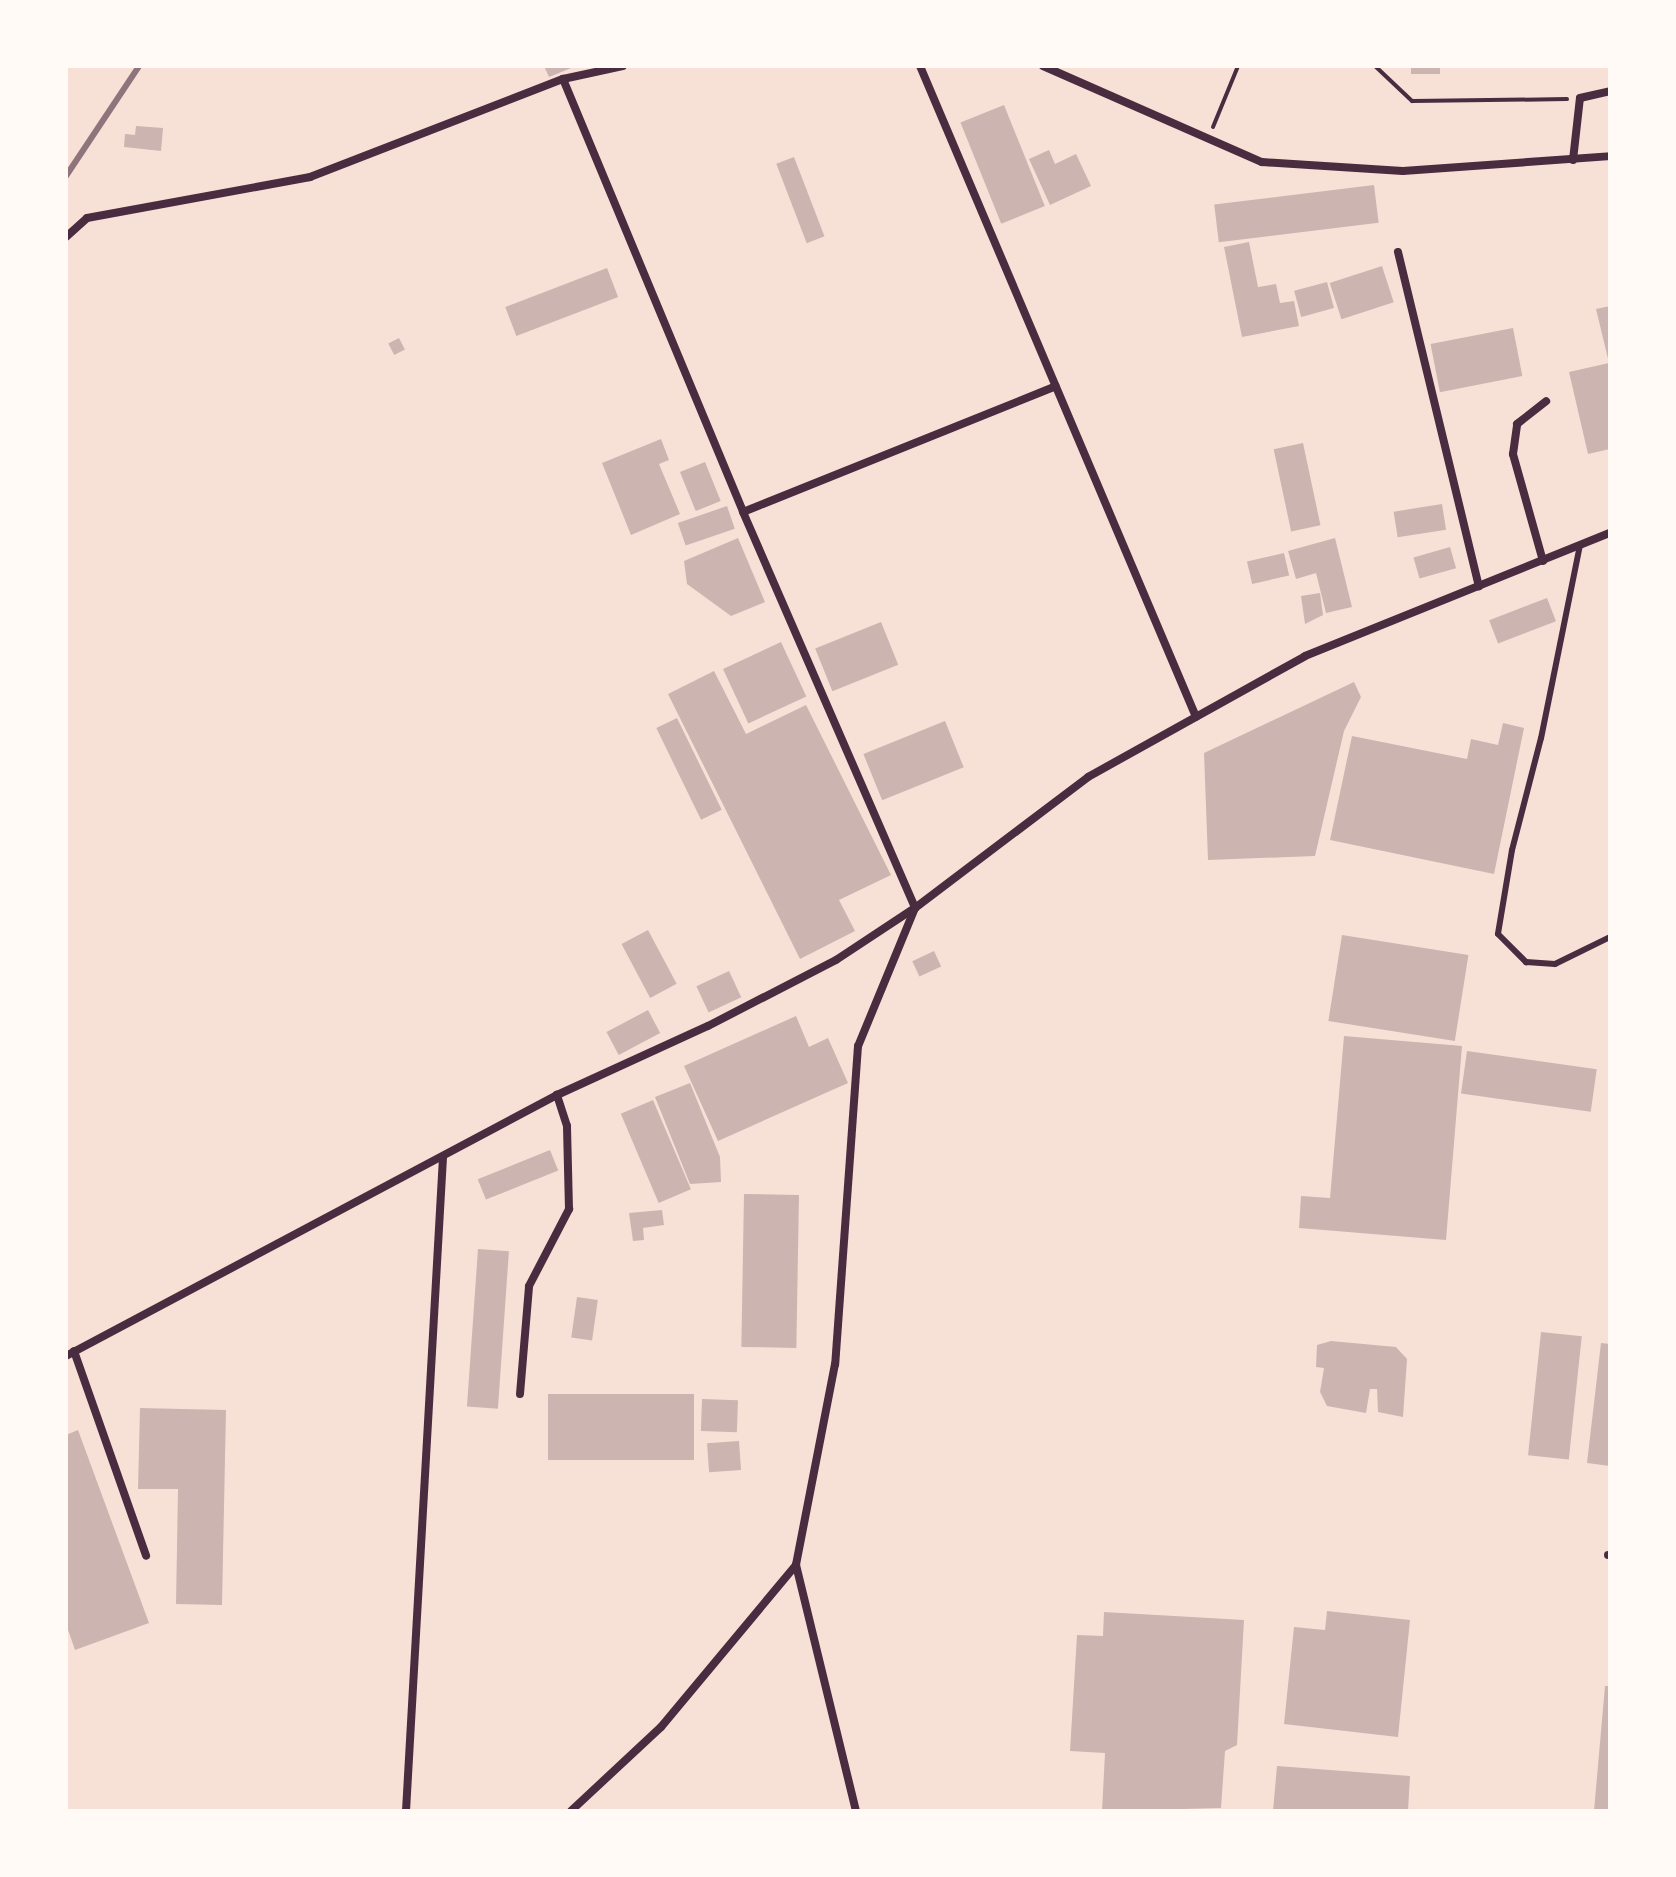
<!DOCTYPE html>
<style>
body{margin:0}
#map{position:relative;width:1676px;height:1877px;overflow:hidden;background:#f7e1d7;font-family:"PT Serif",serif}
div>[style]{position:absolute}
.building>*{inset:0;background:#ccb4b1;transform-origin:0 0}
.path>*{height:4px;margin:-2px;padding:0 2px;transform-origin:2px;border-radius:2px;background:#4a2c40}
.service>*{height:6px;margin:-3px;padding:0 3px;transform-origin:3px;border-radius:3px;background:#4a2c40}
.minor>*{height:8px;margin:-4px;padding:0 4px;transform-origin:4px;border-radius:4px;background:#4a2c40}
.rail>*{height:6px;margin:-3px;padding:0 3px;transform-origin:3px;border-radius:3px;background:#8f747c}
span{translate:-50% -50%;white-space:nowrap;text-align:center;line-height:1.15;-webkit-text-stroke:7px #fffaf5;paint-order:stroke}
.frame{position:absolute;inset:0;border:68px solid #fffaf5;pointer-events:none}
</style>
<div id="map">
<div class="building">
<i style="clip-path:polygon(544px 66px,576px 66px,549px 77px)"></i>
<i style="left:1411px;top:66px;width:29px;height:8px"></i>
<i style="left:1004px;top:105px;width:109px;height:47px;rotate:68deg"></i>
<i style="clip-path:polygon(136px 126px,163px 128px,161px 151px,124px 147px,125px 134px,135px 135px)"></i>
<i style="clip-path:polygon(1049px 150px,1055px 164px,1076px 154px,1091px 186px,1050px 205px,1029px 159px)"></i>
<i style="left:794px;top:157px;width:85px;height:19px;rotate:69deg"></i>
<i style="left:1374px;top:185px;width:38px;height:161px;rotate:83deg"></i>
<i style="clip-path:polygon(1249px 242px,1258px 287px,1276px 284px,1280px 303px,1294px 301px,1299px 326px,1242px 337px,1224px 247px)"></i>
<i style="left:1382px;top:266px;width:38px;height:55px;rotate:72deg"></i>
<i style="left:607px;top:268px;width:31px;height:109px;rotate:69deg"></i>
<i style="left:1327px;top:282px;width:27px;height:34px;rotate:75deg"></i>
<i style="clip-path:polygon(1610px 306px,1610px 449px,1588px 454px,1569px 372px,1609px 363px,1596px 309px)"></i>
<i style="left:1513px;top:328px;width:49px;height:84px;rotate:79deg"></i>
<i style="left:399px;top:338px;width:13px;height:12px;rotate:63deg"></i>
<i style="clip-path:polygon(661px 439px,669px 460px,659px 464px,680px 514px,631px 535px,602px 463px)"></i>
<i style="left:1303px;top:443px;width:84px;height:30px;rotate:78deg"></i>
<i style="left:705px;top:462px;width:42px;height:27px;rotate:68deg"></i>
<i style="left:1442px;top:504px;width:26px;height:49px;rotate:81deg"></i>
<i style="left:727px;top:506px;width:24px;height:52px;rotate:71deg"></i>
<i style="clip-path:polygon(738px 538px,765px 602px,731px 616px,687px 584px,684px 561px)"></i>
<i style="clip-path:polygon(1335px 538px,1352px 607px,1326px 613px,1316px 573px,1296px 579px,1288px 551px)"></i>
<i style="left:1450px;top:547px;width:22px;height:38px;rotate:74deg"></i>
<i style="left:1284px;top:553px;width:23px;height:38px;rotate:77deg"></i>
<i style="clip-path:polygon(1320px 593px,1323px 615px,1305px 624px,1301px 596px)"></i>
<i style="left:1547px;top:598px;width:25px;height:62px;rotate:69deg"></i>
<i style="left:881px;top:622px;width:46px;height:71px;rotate:68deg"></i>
<i style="left:781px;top:642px;width:60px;height:64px;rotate:65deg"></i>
<i style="clip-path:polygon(714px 671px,746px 734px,806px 705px,891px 875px,839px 900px,855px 931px,800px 959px,668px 694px)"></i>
<i style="clip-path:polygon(1354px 682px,1361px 697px,1344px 731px,1315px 856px,1208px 860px,1204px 753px)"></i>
<i style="left:677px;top:718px;width:102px;height:23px;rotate:64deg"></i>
<i style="left:945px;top:721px;width:50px;height:88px;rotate:68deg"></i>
<i style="clip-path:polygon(1503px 723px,1524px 728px,1494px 874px,1330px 840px,1352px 736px,1467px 759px,1471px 739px,1498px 745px)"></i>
<i style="left:648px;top:930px;width:61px;height:30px;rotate:62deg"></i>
<i style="left:1342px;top:935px;width:128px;height:87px;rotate:9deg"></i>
<i style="left:934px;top:951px;width:17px;height:24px;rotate:65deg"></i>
<i style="left:729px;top:971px;width:29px;height:36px;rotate:65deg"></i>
<i style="left:648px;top:1010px;width:26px;height:47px;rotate:62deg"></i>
<i style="clip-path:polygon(796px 1016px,809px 1047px,828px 1038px,848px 1083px,718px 1141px,684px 1066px)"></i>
<i style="clip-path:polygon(1344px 1036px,1462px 1046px,1446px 1240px,1299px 1228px,1301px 1196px,1330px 1198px)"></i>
<i style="left:1467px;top:1051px;width:131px;height:43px;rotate:8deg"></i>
<i style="clip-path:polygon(690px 1083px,720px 1157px,721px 1182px,690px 1184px,655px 1097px)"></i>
<i style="left:653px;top:1100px;width:97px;height:35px;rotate:67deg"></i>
<i style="left:550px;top:1150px;width:22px;height:78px;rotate:68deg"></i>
<i style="left:744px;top:1194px;width:55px;height:153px;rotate:1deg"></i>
<i style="clip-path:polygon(662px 1210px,664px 1225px,643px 1228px,644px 1240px,633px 1241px,629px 1213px)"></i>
<i style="left:478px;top:1249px;width:31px;height:158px;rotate:4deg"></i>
<i style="left:577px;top:1297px;width:21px;height:41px;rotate:8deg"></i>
<i style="left:1541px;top:1332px;width:41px;height:124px;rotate:6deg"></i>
<i style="clip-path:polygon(1331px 1341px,1396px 1347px,1407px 1359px,1403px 1417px,1378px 1412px,1377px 1389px,1370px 1389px,1366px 1413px,1327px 1406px,1320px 1392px,1324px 1368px,1316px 1367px,1317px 1345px)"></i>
<i style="clip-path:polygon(1601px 1343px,1610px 1344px,1610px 1466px,1587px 1463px)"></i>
<i style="left:548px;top:1394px;width:146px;height:66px"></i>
<i style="left:702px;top:1399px;width:36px;height:32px;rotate:2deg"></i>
<i style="clip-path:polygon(140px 1408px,226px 1410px,222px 1605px,176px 1604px,178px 1489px,138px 1489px)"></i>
<i style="clip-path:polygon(78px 1430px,149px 1623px,75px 1650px,66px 1624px,66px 1435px)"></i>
<i style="left:739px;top:1441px;width:29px;height:32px;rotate:86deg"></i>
<i style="clip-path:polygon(1327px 1611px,1410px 1620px,1398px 1737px,1284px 1724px,1294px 1627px,1325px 1630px)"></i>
<i style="clip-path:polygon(1104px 1612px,1244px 1620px,1237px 1745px,1225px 1751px,1221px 1808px,1102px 1811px,1105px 1753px,1070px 1751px,1077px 1635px,1103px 1636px)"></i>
<i style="clip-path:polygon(1605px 1686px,1610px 1686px,1610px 1811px,1594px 1811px)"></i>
<i style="clip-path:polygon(1277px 1766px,1410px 1776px,1408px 1811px,1273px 1811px)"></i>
</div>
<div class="path">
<i style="left:1375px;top:66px;width:51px;rotate:43.4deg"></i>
<i style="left:1412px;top:101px;width:155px;rotate:-0.7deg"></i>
<i style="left:1213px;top:127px;width:66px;rotate:-67.7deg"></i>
</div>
<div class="service">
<i style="left:1580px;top:545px;width:197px;rotate:101.4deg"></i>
<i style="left:1541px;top:738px;width:116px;rotate:104.5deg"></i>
<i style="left:1512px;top:850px;width:85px;rotate:99.5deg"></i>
<i style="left:1498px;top:934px;width:40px;rotate:45deg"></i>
<i style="left:1526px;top:962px;width:29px;rotate:4deg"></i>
<i style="left:1555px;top:964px;width:61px;rotate:-26.1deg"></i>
</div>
<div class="minor">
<i style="left:920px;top:66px;width:707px;rotate:67.02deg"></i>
<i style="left:1043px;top:66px;width:239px;rotate:23.7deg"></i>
<i style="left:1262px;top:162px;width:141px;rotate:3.7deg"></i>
<i style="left:1403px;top:171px;width:208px;rotate:-4.1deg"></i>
<i style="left:563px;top:79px;width:469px;rotate:67.4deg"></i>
<i style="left:743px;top:512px;width:432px;rotate:66.5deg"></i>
<i style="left:915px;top:908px;width:149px;rotate:112.4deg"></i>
<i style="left:858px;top:1046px;width:319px;rotate:94.1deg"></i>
<i style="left:835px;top:1364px;width:205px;rotate:101deg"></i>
<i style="left:796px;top:1565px;width:211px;rotate:129.8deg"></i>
<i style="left:661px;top:1727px;width:123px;rotate:137deg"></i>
<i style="left:1573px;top:160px;width:62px;rotate:-83.6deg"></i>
<i style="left:1580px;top:98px;width:31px;rotate:-13deg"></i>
<i style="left:66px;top:237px;width:28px;rotate:-42deg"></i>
<i style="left:87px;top:218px;width:227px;rotate:-10.4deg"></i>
<i style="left:310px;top:177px;width:271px;rotate:-21.2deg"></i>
<i style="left:563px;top:79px;width:61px;rotate:-12.2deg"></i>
<i style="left:1398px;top:252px;width:344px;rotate:76.4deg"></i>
<i style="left:743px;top:512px;width:337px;rotate:-21.9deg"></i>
<i style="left:1543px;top:561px;width:111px;rotate:-105.7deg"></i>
<i style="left:1513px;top:454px;width:30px;rotate:-82deg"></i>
<i style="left:1517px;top:424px;width:37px;rotate:-38deg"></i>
<i style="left:74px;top:1351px;width:217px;rotate:70.6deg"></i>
<i style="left:66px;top:1356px;width:556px;rotate:-27.99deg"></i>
<i style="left:557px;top:1095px;width:166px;rotate:-24.6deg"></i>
<i style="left:708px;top:1026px;width:144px;rotate:-27.3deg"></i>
<i style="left:836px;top:960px;width:95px;rotate:-33.4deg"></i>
<i style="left:915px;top:908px;width:217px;rotate:-37.1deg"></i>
<i style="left:1088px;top:777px;width:248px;rotate:-29.1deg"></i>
<i style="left:1305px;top:656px;width:329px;rotate:-22deg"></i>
<i style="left:520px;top:1394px;width:108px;rotate:-85.2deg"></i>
<i style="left:529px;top:1286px;width:87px;rotate:-62.5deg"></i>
<i style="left:569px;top:1209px;width:83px;rotate:-91.4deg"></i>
<i style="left:567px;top:1126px;width:33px;rotate:-108deg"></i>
<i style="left:1608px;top:1555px;width:2px"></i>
<i style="left:796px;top:1565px;width:253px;rotate:76.3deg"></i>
<i style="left:406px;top:1811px;width:654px;rotate:-86.76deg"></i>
</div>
<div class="rail">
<i style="left:66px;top:176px;width:132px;rotate:-56.4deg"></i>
</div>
<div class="frame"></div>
</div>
